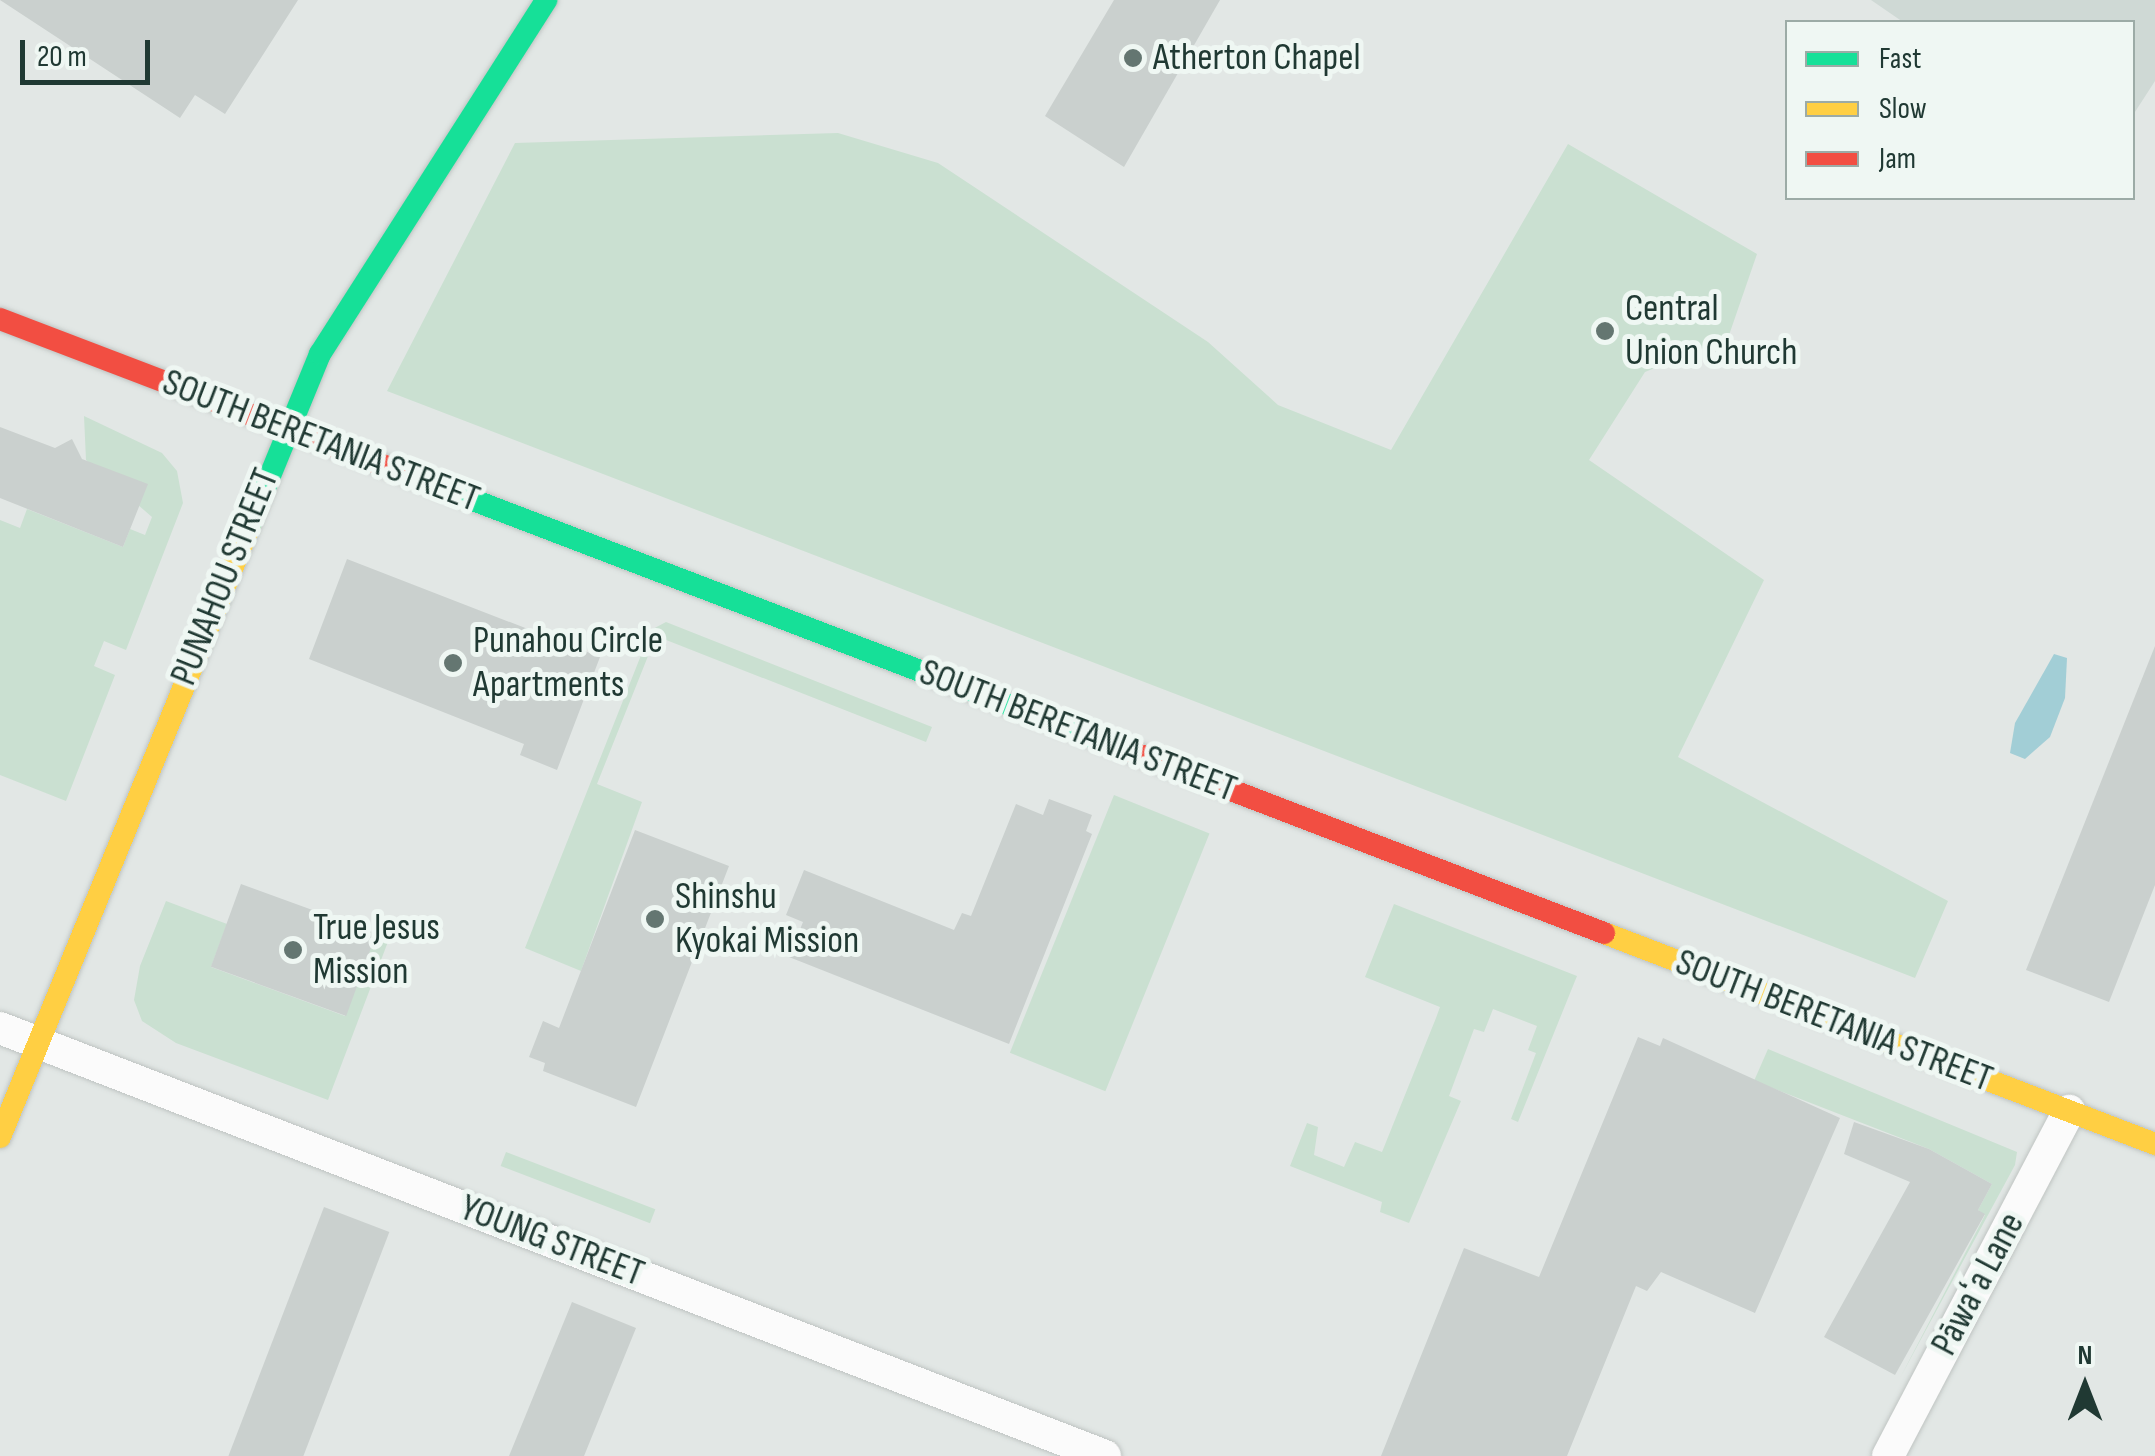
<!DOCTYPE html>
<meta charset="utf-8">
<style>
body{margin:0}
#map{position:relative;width:2155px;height:1456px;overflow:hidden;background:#e2e7e5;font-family:"Sofia Sans Condensed",sans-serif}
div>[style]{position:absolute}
.built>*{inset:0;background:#cfd9d5}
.green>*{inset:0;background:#cae0d1;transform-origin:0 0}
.water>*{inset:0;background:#a2ced6}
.building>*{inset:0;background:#cad0ce;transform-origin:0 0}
.roads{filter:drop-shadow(0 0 2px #bfc4c2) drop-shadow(0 0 2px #bfc4c2)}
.street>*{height:32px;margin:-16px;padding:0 16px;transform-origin:16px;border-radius:16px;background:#fbfbfb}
.fast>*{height:22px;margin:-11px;padding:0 11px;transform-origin:11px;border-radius:11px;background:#16e098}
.slow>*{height:22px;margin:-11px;padding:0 11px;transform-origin:11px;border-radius:11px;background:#ffcf43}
.jam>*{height:22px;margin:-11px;padding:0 11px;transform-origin:11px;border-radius:11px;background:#f24e42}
.dots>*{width:28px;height:28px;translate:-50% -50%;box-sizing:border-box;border:5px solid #eff7f3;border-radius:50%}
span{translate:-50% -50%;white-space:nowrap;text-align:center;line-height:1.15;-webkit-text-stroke:10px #eff7f3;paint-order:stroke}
.poi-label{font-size:38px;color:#203933}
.left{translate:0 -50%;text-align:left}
.street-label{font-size:38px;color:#203933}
.legend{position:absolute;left:1785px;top:20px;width:350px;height:180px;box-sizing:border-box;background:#eff7f3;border:2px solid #9caba6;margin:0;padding:12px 18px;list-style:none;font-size:30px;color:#203933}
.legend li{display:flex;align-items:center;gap:20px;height:50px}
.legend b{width:50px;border:2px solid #9caba6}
.north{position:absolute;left:2035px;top:1336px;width:100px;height:100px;-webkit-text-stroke:8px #eff7f3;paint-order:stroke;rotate:0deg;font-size:28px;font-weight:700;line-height:40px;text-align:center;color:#203933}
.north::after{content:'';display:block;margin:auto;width:35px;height:45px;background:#203933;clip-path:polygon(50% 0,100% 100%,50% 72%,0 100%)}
.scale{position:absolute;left:20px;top:40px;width:130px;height:45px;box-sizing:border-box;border:5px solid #203933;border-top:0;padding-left:12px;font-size:30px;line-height:35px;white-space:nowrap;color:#203933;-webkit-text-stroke:8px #eff7f3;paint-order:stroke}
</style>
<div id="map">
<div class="built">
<i style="clip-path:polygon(1871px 0,2155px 0,2155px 81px,2133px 115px,2132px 22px,1903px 22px)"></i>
</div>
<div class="green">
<i style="clip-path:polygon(838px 133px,938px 163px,1208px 342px,1278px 405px,1391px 450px,1568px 144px,1757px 254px,1728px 338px,1645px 372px,1589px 460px,1764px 580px,1678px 757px,1948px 901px,1915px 978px,387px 391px,515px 143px)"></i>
<i style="clip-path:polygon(84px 416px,162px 453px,177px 471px,183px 503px,126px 650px,104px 641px,94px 666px,115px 675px,66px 801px,0 775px,0 520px,20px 528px,27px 509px,123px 547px,130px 529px,145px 535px,152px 517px,86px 460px)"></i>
<i style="clip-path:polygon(666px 622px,932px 727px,926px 742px,656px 636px,597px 784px,642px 802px,581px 971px,525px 948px,651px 630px)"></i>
<i style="left:1114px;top:795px;width:103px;height:278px;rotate:22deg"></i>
<i style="clip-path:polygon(166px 901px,227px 924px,211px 967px,345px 1016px,376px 934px,389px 939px,328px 1100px,176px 1043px,142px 1021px,134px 1000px,140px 966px)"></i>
<i style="clip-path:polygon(1394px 904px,1577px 976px,1518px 1122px,1511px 1119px,1536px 1053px,1528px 1050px,1537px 1026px,1493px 1009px,1484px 1032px,1474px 1029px,1449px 1096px,1461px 1101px,1409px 1223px,1380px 1212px,1382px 1202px,1290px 1166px,1307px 1123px,1318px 1127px,1314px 1155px,1344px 1167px,1355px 1142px,1382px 1152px,1436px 1018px,1440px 1007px,1365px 977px)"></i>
<i style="clip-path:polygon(1768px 1049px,2017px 1152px,2015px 1165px,1900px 1378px,1985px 1215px,1978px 1210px,1992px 1184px,1929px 1149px,1754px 1081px)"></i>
<i style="left:506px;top:1152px;width:160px;height:15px;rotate:21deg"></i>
</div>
<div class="water">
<i style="clip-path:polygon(2054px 654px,2067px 658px,2065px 698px,2050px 737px,2025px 759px,2010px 753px,2015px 723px)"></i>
</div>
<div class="building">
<i style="clip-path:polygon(0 0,298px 0,225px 114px,195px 95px,180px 118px)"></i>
<i style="clip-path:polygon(1114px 0,1220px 0,1124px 167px,1045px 116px)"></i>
<i style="clip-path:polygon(0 427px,55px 448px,72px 439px,82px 459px,148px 484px,123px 547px,0 498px)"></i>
<i style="clip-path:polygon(347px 559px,600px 657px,557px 770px,520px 755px,524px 744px,309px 659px)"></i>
<i style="clip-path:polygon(2155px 646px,2155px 885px,2109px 1002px,2026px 970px)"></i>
<i style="clip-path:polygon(1049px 799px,1092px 815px,1086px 831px,1092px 834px,1009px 1044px,789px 957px,803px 922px,786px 915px,804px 870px,954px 930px,962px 913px,971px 916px,1016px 804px,1043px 815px)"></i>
<i style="clip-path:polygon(635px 830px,729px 866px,636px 1107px,543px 1071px,545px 1063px,529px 1057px,543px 1021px,559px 1028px)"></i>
<i style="left:241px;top:884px;width:144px;height:88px;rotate:20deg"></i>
<i style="clip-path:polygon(1638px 1037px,1660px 1046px,1663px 1038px,1840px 1118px,1755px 1313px,1661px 1272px,1647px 1291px,1636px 1286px,1567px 1456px,1381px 1456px,1464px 1248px,1539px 1277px)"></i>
<i style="clip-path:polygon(1854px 1122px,1929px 1149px,1992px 1184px,1978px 1210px,1985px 1214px,1895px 1375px,1824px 1337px,1910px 1182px,1844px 1154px)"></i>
<i style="left:324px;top:1207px;width:70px;height:268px;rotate:21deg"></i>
<i style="clip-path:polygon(572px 1302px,636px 1328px,584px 1456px,509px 1456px)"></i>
</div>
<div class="roads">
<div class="street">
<i style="left:0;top:1028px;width:1185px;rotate:21.17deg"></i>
<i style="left:1888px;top:1456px;width:390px;rotate:-62.3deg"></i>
</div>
<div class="fast">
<i style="left:447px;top:490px;width:711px;rotate:20.93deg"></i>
<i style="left:249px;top:527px;width:187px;rotate:-67.7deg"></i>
<i style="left:320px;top:354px;width:420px;rotate:-57.4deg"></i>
</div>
<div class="slow">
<i style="left:1604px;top:933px;width:590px;rotate:20.95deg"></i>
<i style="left:0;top:1137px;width:659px;rotate:-67.79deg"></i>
</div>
<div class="jam">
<i style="left:0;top:319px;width:479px;rotate:20.9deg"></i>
<i style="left:1111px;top:744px;width:528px;rotate:20.98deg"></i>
</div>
</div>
<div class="dots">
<i style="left:1133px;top:58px;background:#647671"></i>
<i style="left:1605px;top:331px;background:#647671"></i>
<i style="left:453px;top:663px;background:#647671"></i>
<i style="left:655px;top:919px;background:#647671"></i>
<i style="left:293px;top:950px;background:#647671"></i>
</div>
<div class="poi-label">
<span class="left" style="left:1153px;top:58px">Atherton Chapel</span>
<span class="left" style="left:1625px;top:331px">Central<br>Union Church</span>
<span class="left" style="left:473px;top:663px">Punahou Circle<br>Apartments</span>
<span class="left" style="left:675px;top:919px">Shinshu<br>Kyokai Mission</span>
<span class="left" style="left:313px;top:950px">True Jesus<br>Mission</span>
</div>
<div class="street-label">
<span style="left:321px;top:441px;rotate:21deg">SOUTH BERETANIA STREET</span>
<span style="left:225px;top:577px;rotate:-68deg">PUNAHOU STREET</span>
<span style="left:1078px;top:731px;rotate:21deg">SOUTH BERETANIA STREET</span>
<span style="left:1834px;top:1021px;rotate:21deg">SOUTH BERETANIA STREET</span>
<span style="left:552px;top:1241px;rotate:21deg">YOUNG STREET</span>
<span style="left:1978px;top:1284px;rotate:-62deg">Pāwaʻa Lane</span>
</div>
<ul class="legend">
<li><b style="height:12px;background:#16e098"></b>Fast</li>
<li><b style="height:12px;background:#ffcf43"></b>Slow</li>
<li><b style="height:12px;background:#f24e42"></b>Jam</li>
</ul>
<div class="north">N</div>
<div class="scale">20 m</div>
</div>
